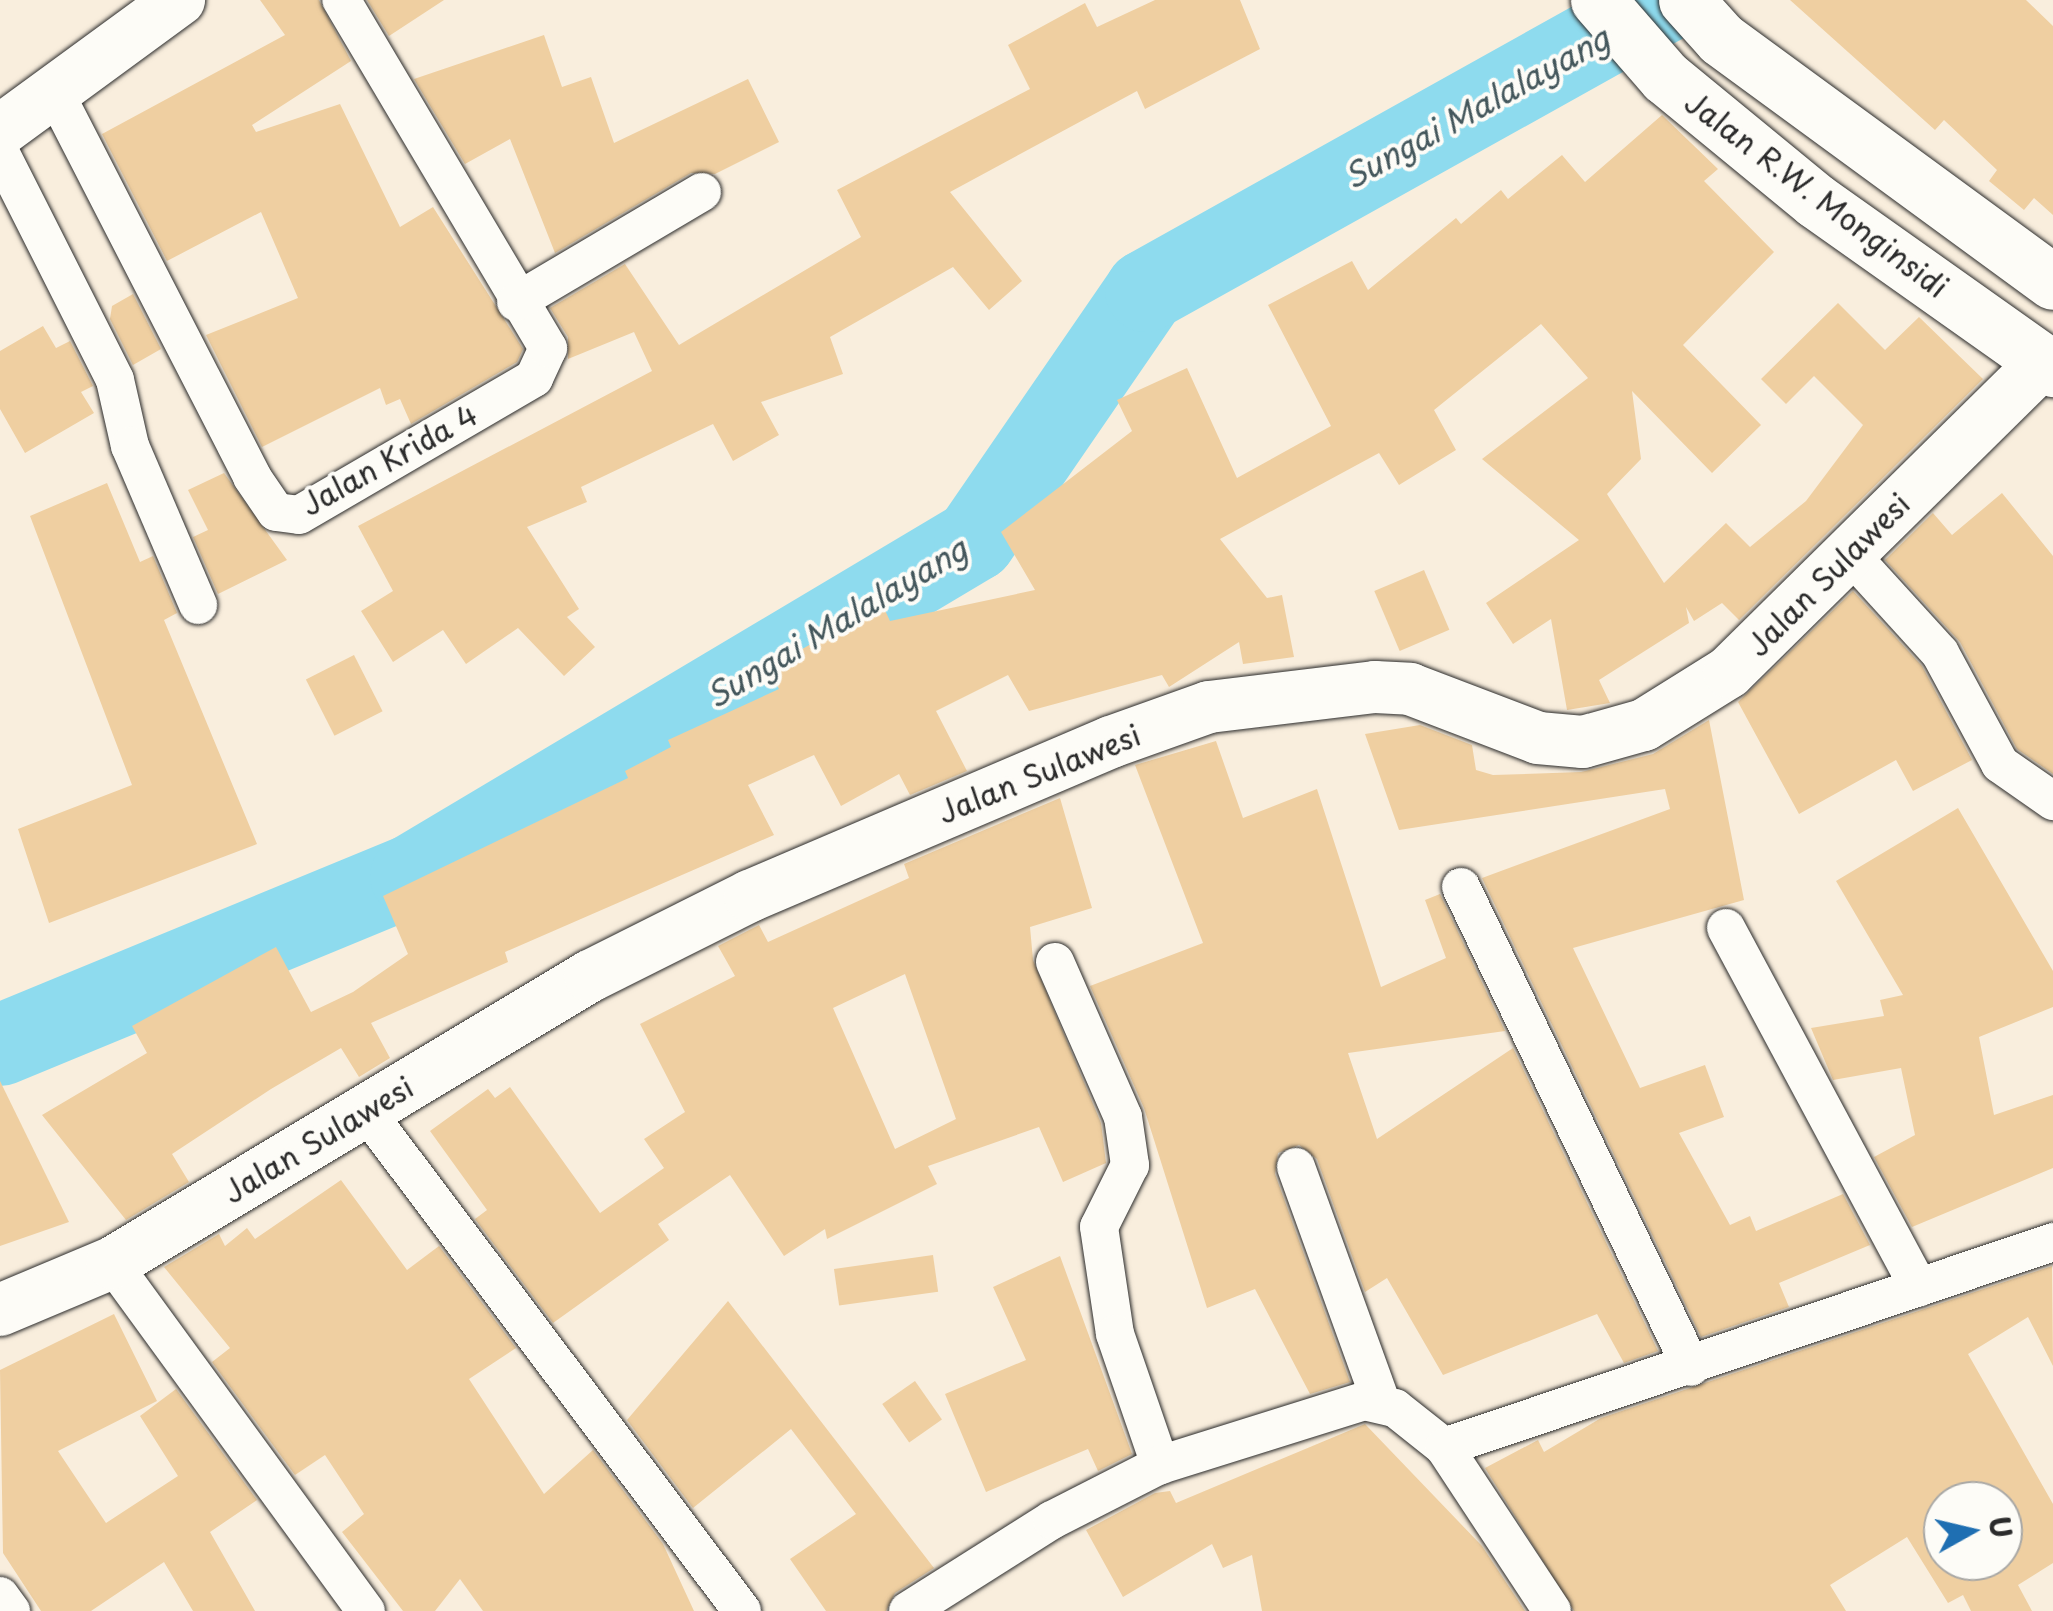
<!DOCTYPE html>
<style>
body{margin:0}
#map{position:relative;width:2053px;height:1611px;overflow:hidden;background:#f9eedd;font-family:"Playpen Sans",sans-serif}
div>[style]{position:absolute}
.river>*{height:82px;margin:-41px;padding:0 41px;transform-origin:41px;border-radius:41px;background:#8edbee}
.building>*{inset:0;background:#efcfa1;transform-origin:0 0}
.roads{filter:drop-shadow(0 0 2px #2b2b2b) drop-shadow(0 0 2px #2b2b2b)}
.street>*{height:38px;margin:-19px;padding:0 19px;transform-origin:19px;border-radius:19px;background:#fdfcf7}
.secondary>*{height:52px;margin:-26px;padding:0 26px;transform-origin:26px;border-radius:26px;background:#fdfcf7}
.highway>*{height:55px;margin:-27.5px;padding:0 27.5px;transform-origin:27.5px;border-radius:27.5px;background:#fdfcf7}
span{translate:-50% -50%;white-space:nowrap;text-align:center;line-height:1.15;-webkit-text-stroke:8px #fdfcf7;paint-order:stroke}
.street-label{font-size:30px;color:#2b2b2b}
.water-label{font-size:32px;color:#44575c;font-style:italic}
.north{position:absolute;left:1923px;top:1481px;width:100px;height:100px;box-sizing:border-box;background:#fdfcf7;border:2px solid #a9a8a5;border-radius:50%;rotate:82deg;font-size:28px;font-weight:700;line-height:40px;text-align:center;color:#2b2b2b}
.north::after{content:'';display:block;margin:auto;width:35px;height:45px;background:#1f6fb2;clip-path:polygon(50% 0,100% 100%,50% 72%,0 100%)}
</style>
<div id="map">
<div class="river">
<i style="left:0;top:1045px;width:444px;rotate:-22.4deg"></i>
<i style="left:411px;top:876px;width:656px;rotate:-30.78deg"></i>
<i style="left:975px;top:540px;width:302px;rotate:-55.5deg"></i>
<i style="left:1146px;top:291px;width:598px;rotate:-29.14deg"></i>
</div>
<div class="building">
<i style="clip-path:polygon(260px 0,319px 0,351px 61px,252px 125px,256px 132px,340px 104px,400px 227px,433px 207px,523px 349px,517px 362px,411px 424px,400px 399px,386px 405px,380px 388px,262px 447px,206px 335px,298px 298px,261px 212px,167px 261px,102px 134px,285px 35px)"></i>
<i style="clip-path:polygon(367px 0,444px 0,389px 36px)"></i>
<i style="clip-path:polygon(1155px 0,1240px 0,1260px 49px,1145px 109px,1137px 91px,950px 192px,1022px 281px,989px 310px,953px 267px,830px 337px,843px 374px,761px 402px,779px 435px,733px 461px,713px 424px,581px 487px,587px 502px,527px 527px,579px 609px,567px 617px,595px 647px,564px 676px,518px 628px,466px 664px,443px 630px,393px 662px,361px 611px,393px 591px,358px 526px,652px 371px,634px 332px,568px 359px,568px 337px,550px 308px,625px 264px,679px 345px,861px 237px,837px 190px,1030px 89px,1008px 45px,1085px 3px,1097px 27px)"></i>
<i style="clip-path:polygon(1790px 0,2026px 0,2053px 26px,2053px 215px,2034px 198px,2024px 210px,1989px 181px,1997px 170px,1944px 120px,1935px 130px)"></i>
<i style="clip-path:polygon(544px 35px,562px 87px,591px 77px,614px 143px,748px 79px,779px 142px,715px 174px,691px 173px,555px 253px,510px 139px,465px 164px,414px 79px)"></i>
<i style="clip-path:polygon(1662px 115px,1718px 169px,1704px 181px,1774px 252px,1683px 345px,1761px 425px,1712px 473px,1632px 391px,1641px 459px,1607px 494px,1664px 583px,1726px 523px,1750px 547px,1806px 501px,1863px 425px,1814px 376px,1786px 404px,1761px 379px,1838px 303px,1885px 350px,1919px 317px,1983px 379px,1739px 620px,1722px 603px,1694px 621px,1686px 607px,1689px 623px,1599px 680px,1610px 703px,1567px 710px,1551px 619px,1513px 644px,1486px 603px,1579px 540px,1482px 459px,1588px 378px,1541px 324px,1434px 410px,1456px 450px,1399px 485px,1379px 453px,1220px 539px,1267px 598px,1282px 595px,1294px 657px,1243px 664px,1239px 642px,1169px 687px,1162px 675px,1029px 711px,1008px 675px,936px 711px,967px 771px,910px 795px,899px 774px,841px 806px,814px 755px,748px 785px,774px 835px,505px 952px,508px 962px,371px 1023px,390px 1058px,359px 1077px,341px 1048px,271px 1089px,172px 1154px,189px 1182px,126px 1220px,42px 1115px,147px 1053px,132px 1026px,276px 947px,311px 1012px,353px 992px,408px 954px,383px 896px,628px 778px,625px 771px,671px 747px,668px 740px,779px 689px,768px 669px,828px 634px,883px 606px,890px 621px,1035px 590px,1001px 532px,1132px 431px,1117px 400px,1187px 368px,1237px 478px,1331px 426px,1268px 305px,1352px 261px,1368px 290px,1456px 218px,1461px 224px,1501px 190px,1508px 199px,1562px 155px,1585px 182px)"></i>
<i style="clip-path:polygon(133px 294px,161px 349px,133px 365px,110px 319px,112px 306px)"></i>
<i style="clip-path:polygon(43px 326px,56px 348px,70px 341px,93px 386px,81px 392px,94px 413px,25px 453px,0 409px,0 351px)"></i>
<i style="clip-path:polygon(224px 473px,287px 560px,218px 594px,193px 537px,208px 530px,188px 490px)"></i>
<i style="clip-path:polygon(107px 483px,140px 562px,153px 556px,177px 613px,164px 620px,257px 844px,49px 923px,18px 829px,132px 785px,30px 516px)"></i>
<i style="clip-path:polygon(2002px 493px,2053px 556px,2053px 774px,2017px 749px,1960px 642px,1885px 560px,1933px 513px,1952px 535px)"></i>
<i style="left:1424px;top:570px;width:65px;height:54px;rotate:67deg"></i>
<i style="clip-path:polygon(1853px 591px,1922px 666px,1972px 760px,1913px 791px,1896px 760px,1799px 814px,1738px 702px)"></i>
<i style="left:354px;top:655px;width:63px;height:54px;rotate:63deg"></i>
<i style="clip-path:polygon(1709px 720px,1744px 900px,1573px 948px,1640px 1088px,1705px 1065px,1724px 1117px,1679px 1133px,1730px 1225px,1750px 1216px,1756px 1231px,1843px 1194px,1870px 1245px,1779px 1283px,1789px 1307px,1701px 1337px,1482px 878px,1670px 809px,1665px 789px,1399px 830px,1365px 734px,1420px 725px,1472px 745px,1476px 770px,1493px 775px,1581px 772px,1653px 754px)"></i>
<i style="clip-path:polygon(1216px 741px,1243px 818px,1317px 789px,1381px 987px,1446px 958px,1425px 900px,1440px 894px,1505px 1031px,1348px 1053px,1377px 1139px,1513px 1048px,1658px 1351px,1624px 1363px,1597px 1314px,1443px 1375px,1387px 1278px,1365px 1292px,1317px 1159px,1299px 1145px,1278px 1153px,1275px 1174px,1350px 1382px,1310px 1394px,1255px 1289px,1207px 1308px,1144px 1108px,1090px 986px,1203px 943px,1135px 765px)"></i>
<i style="clip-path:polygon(evenodd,1060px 798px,1092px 908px,1030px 927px,1033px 960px,1101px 1123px,1106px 1163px,1063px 1182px,1039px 1127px,928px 1166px,937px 1184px,827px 1239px,825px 1229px,784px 1256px,730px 1175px,658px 1224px,669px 1240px,553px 1323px,475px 1219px,487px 1210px,430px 1131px,488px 1089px,495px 1098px,510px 1087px,600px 1213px,664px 1168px,644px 1139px,685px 1112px,640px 1024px,735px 976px,718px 946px,759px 925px,768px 942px,909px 878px,904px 864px,1060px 798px,905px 974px,956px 1119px,895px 1149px,833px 1008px,905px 974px)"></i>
<i style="clip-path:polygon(1958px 808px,2053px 971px,2053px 1007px,1979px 1037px,1994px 1115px,2053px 1095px,2053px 1168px,1912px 1227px,1874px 1157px,1915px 1135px,1901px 1068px,1833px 1080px,1811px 1028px,1884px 1016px,1880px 1000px,1903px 995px,1836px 881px)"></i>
<i style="clip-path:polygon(0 1081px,69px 1222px,0 1246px)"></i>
<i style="clip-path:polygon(341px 1180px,407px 1270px,439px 1246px,516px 1348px,469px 1379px,544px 1494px,593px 1450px,663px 1544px,694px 1611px,483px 1611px,460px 1579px,435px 1611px,403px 1611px,342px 1532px,364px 1514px,325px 1455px,295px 1475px,212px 1362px,230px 1348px,164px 1267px,219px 1234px,225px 1246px,247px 1228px,255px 1239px)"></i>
<i style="left:933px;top:1255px;width:37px;height:100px;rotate:82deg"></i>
<i style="clip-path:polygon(1060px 1256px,1132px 1454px,1098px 1471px,1088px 1449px,986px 1492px,945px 1394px,1026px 1360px,993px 1287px)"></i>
<i style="clip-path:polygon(evenodd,2052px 1266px,2053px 1366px,2028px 1317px,1968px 1354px,2053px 1504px,2053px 1563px,2018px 1585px,2032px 1611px,1971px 1611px,1963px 1595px,1948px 1603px,1907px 1537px,1830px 1585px,1846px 1611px,1574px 1611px,1485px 1468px,1538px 1440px,1544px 1452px,1601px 1418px,2052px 1266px,1943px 1501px,2003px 1501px,2003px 1561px,1943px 1561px,1943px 1501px)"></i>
<i style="clip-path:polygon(728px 1301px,934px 1568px,895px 1593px,886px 1611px,826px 1611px,790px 1559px,856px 1514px,791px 1429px,693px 1508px,627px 1420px)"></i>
<i style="clip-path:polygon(114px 1314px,157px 1401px,58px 1451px,106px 1523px,178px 1476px,140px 1416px,176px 1389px,257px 1500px,210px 1532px,255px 1611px,193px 1611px,164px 1562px,91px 1611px,41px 1611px,3px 1553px,0 1370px)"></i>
<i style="left:915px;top:1381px;width:47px;height:40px;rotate:55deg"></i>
<i style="clip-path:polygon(1365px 1424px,1482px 1546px,1525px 1611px,1262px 1611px,1252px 1555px,1223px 1568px,1212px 1544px,1123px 1597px,1086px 1530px,1155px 1493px,1170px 1491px,1176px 1503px)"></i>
</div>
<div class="roads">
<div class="street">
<i style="left:54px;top:91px;width:434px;rotate:62.8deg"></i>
<i style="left:252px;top:477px;width:42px;rotate:55.6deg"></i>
<i style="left:276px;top:512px;width:23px;rotate:7deg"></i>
<i style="left:299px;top:515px;width:272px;rotate:-30.2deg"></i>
<i style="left:534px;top:378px;width:33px;rotate:-65deg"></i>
<i style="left:548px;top:348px;width:405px;rotate:-120.7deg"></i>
<i style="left:0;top:152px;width:255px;rotate:63.2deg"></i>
<i style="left:115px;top:380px;width:68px;rotate:77.2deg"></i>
<i style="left:130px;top:446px;width:173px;rotate:66.8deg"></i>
<i style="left:516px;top:302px;width:216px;rotate:-30.6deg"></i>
<i style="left:1849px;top:553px;width:135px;rotate:47.7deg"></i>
<i style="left:1940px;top:653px;width:126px;rotate:61.6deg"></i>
<i style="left:2000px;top:764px;width:65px;rotate:34.9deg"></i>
<i style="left:1461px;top:887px;width:532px;rotate:64.4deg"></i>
<i style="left:1726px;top:928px;width:408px;rotate:61.8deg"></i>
<i style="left:1055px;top:962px;width:169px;rotate:66.3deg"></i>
<i style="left:1123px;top:1117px;width:49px;rotate:81.7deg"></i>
<i style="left:1130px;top:1165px;width:69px;rotate:116.6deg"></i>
<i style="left:1099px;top:1227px;width:108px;rotate:81.5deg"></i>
<i style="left:1115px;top:1334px;width:139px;rotate:71deg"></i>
<i style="left:365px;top:1110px;width:627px;rotate:53.04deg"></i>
<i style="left:1296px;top:1167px;width:250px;rotate:70.1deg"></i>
<i style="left:112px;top:1263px;width:431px;rotate:53.9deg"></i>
<i style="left:1444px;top:1447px;width:643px;rotate:-18.6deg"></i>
<i style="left:0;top:1596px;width:19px;rotate:54deg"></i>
<i style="left:908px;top:1611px;width:170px;rotate:-32.3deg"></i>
<i style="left:1052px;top:1520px;width:121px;rotate:-27deg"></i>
<i style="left:1160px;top:1465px;width:214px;rotate:-17.4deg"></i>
<i style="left:1364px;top:1401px;width:32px;rotate:13deg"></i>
<i style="left:1395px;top:1408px;width:63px;rotate:38.5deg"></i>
<i style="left:1444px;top:1447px;width:196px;rotate:56.6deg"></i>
</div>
<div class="secondary">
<i style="left:0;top:131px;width:222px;rotate:-36.2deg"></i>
<i style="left:0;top:1310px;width:121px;rotate:-22.8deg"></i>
<i style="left:112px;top:1263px;width:558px;rotate:-30.98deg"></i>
<i style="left:590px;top:976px;width:179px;rotate:-26.6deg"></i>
<i style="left:750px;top:896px;width:392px;rotate:-23.1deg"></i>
<i style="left:1111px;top:742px;width:104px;rotate:-19.7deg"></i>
<i style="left:1209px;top:707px;width:167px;rotate:-6.9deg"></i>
<i style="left:1375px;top:687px;width:35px;rotate:3deg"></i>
<i style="left:1410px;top:689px;width:137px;rotate:20.9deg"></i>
<i style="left:1538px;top:738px;width:45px;rotate:5.1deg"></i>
<i style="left:1583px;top:742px;width:63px;rotate:-15.6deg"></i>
<i style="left:1644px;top:725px;width:100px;rotate:-31.9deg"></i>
<i style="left:1729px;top:672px;width:441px;rotate:-44.6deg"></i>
</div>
<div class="highway">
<i style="left:1598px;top:0;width:102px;rotate:49deg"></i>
<i style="left:1665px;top:77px;width:195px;rotate:39.4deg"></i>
<i style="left:1816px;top:201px;width:291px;rotate:35.3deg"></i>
<i style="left:1686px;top:0;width:52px;rotate:48.1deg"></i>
<i style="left:1721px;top:39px;width:411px;rotate:36.2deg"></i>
</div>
</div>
<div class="street-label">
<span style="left:1817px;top:194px;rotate:37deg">Jalan R.W. Monginsidi</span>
<span style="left:389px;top:459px;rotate:-29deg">Jalan Krida 4</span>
<span style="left:1828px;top:574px;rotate:-45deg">Jalan Sulawesi</span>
<span style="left:1039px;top:773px;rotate:-22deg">Jalan Sulawesi</span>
<span style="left:318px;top:1139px;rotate:-31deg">Jalan Sulawesi</span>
</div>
<div class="water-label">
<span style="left:1476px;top:107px;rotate:-29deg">Sungai Malalayang</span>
<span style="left:836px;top:622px;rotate:-31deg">Sungai Malalayang</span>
</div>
<div class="north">U</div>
</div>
